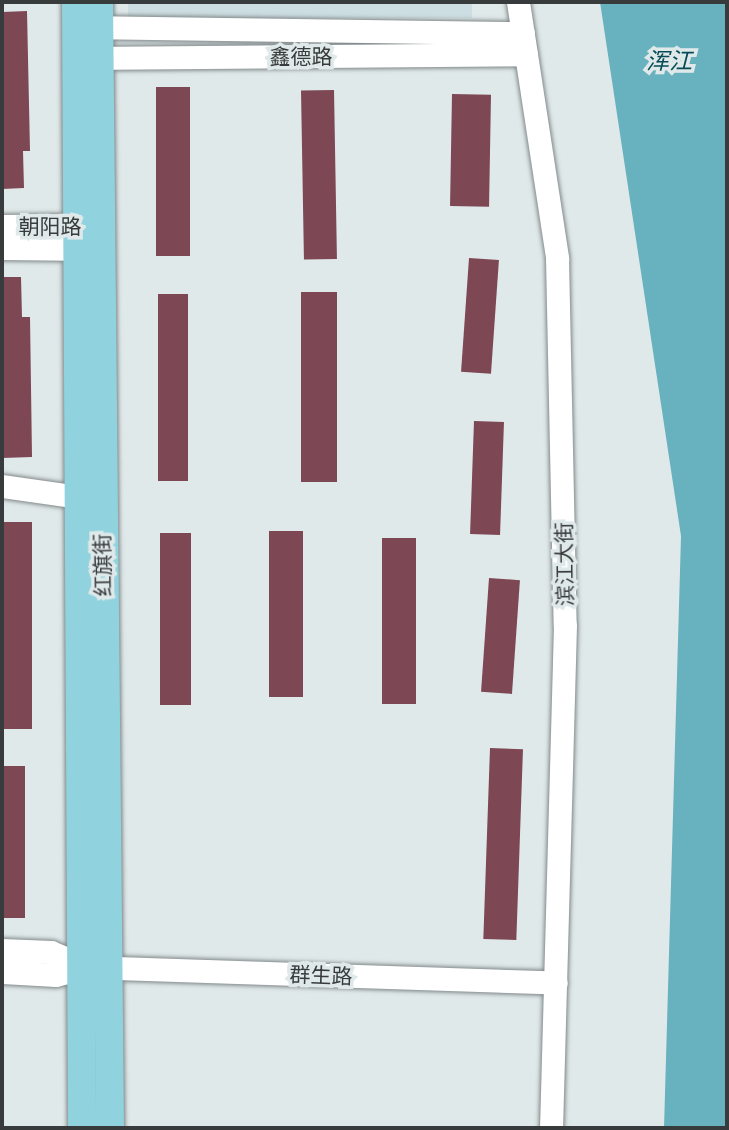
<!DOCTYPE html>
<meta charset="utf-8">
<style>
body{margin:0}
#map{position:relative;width:729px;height:1130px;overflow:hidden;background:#e0e9ea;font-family:"Golos Text","Noto Sans SC",sans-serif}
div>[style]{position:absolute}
.built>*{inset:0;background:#cddee2;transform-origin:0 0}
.water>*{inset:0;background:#68b1bf}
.building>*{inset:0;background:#7d4754;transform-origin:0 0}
.roads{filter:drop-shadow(0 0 2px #828a8b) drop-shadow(0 0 2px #828a8b)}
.minor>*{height:23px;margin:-11.5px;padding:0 11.5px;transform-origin:11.5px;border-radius:11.5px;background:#fff}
.major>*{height:28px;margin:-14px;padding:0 14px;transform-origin:14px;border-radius:14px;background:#90d3de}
span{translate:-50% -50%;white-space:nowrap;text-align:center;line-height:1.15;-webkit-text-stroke:7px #e0e9ea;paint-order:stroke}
.street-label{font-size:21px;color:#383b3c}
.water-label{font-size:23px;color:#064c56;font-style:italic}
.frame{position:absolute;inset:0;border:4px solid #383b3c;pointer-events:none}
</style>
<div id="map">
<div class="built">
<i style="left:128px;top:2px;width:344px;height:16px"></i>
</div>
<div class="water">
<i style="clip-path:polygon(600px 2px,727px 2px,727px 1128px,664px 1128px,681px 536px)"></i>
</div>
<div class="building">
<i style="clip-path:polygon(27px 11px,30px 151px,23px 151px,24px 188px,2px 189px,2px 12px)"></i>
<i style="left:156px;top:87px;width:34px;height:169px"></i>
<i style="left:334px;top:90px;width:169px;height:33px;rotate:89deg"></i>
<i style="left:452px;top:94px;width:39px;height:112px;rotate:1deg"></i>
<i style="left:469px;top:258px;width:30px;height:114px;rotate:4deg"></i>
<i style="clip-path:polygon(2px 277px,21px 277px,22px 317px,30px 317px,32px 457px,2px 458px)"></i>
<i style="left:337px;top:292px;width:190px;height:36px;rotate:90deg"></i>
<i style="left:158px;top:294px;width:30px;height:187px"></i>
<i style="left:474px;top:421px;width:30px;height:113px;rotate:2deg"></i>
<i style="left:2px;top:522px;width:30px;height:207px"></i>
<i style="left:269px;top:531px;width:34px;height:166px"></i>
<i style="left:191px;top:533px;width:172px;height:31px;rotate:90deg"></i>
<i style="left:382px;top:538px;width:34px;height:166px"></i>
<i style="left:489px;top:578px;width:31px;height:114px;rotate:4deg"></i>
<i style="left:490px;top:748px;width:33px;height:191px;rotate:2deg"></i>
<i style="left:2px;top:766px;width:23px;height:152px"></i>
</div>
<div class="roads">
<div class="minor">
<i style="left:518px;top:2px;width:259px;rotate:81.3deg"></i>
<i style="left:557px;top:258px;width:367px;rotate:88.8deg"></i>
<i style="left:565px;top:625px;width:503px;rotate:91.59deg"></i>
<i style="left:82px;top:27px;width:441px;rotate:0.8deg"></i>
<i style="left:85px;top:58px;width:441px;rotate:-0.5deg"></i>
<i style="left:2px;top:226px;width:93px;rotate:-0.6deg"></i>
<i style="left:2px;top:248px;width:91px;rotate:0.6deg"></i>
<i style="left:2px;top:486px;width:78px;rotate:8.1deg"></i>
<i style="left:2px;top:950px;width:49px;rotate:2.3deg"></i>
<i style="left:51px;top:952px;width:38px;rotate:23deg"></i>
<i style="left:2px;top:972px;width:54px;rotate:3.2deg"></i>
<i style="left:56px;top:975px;width:31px;rotate:-15deg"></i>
<i style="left:86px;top:967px;width:470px;rotate:1.9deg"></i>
</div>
<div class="major">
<i style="left:76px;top:2px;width:1126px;rotate:89.69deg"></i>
<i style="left:99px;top:2px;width:1126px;rotate:89.44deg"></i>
</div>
</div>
<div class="street-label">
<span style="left:301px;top:56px">鑫德路</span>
<span style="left:50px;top:226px">朝阳路</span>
<span style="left:564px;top:564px;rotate:-91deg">滨江大街</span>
<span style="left:102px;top:565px;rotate:-91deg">红旗街</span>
<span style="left:321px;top:975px;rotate:2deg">群生路</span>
</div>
<div class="water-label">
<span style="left:669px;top:60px">浑江</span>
</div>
<div class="frame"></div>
</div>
